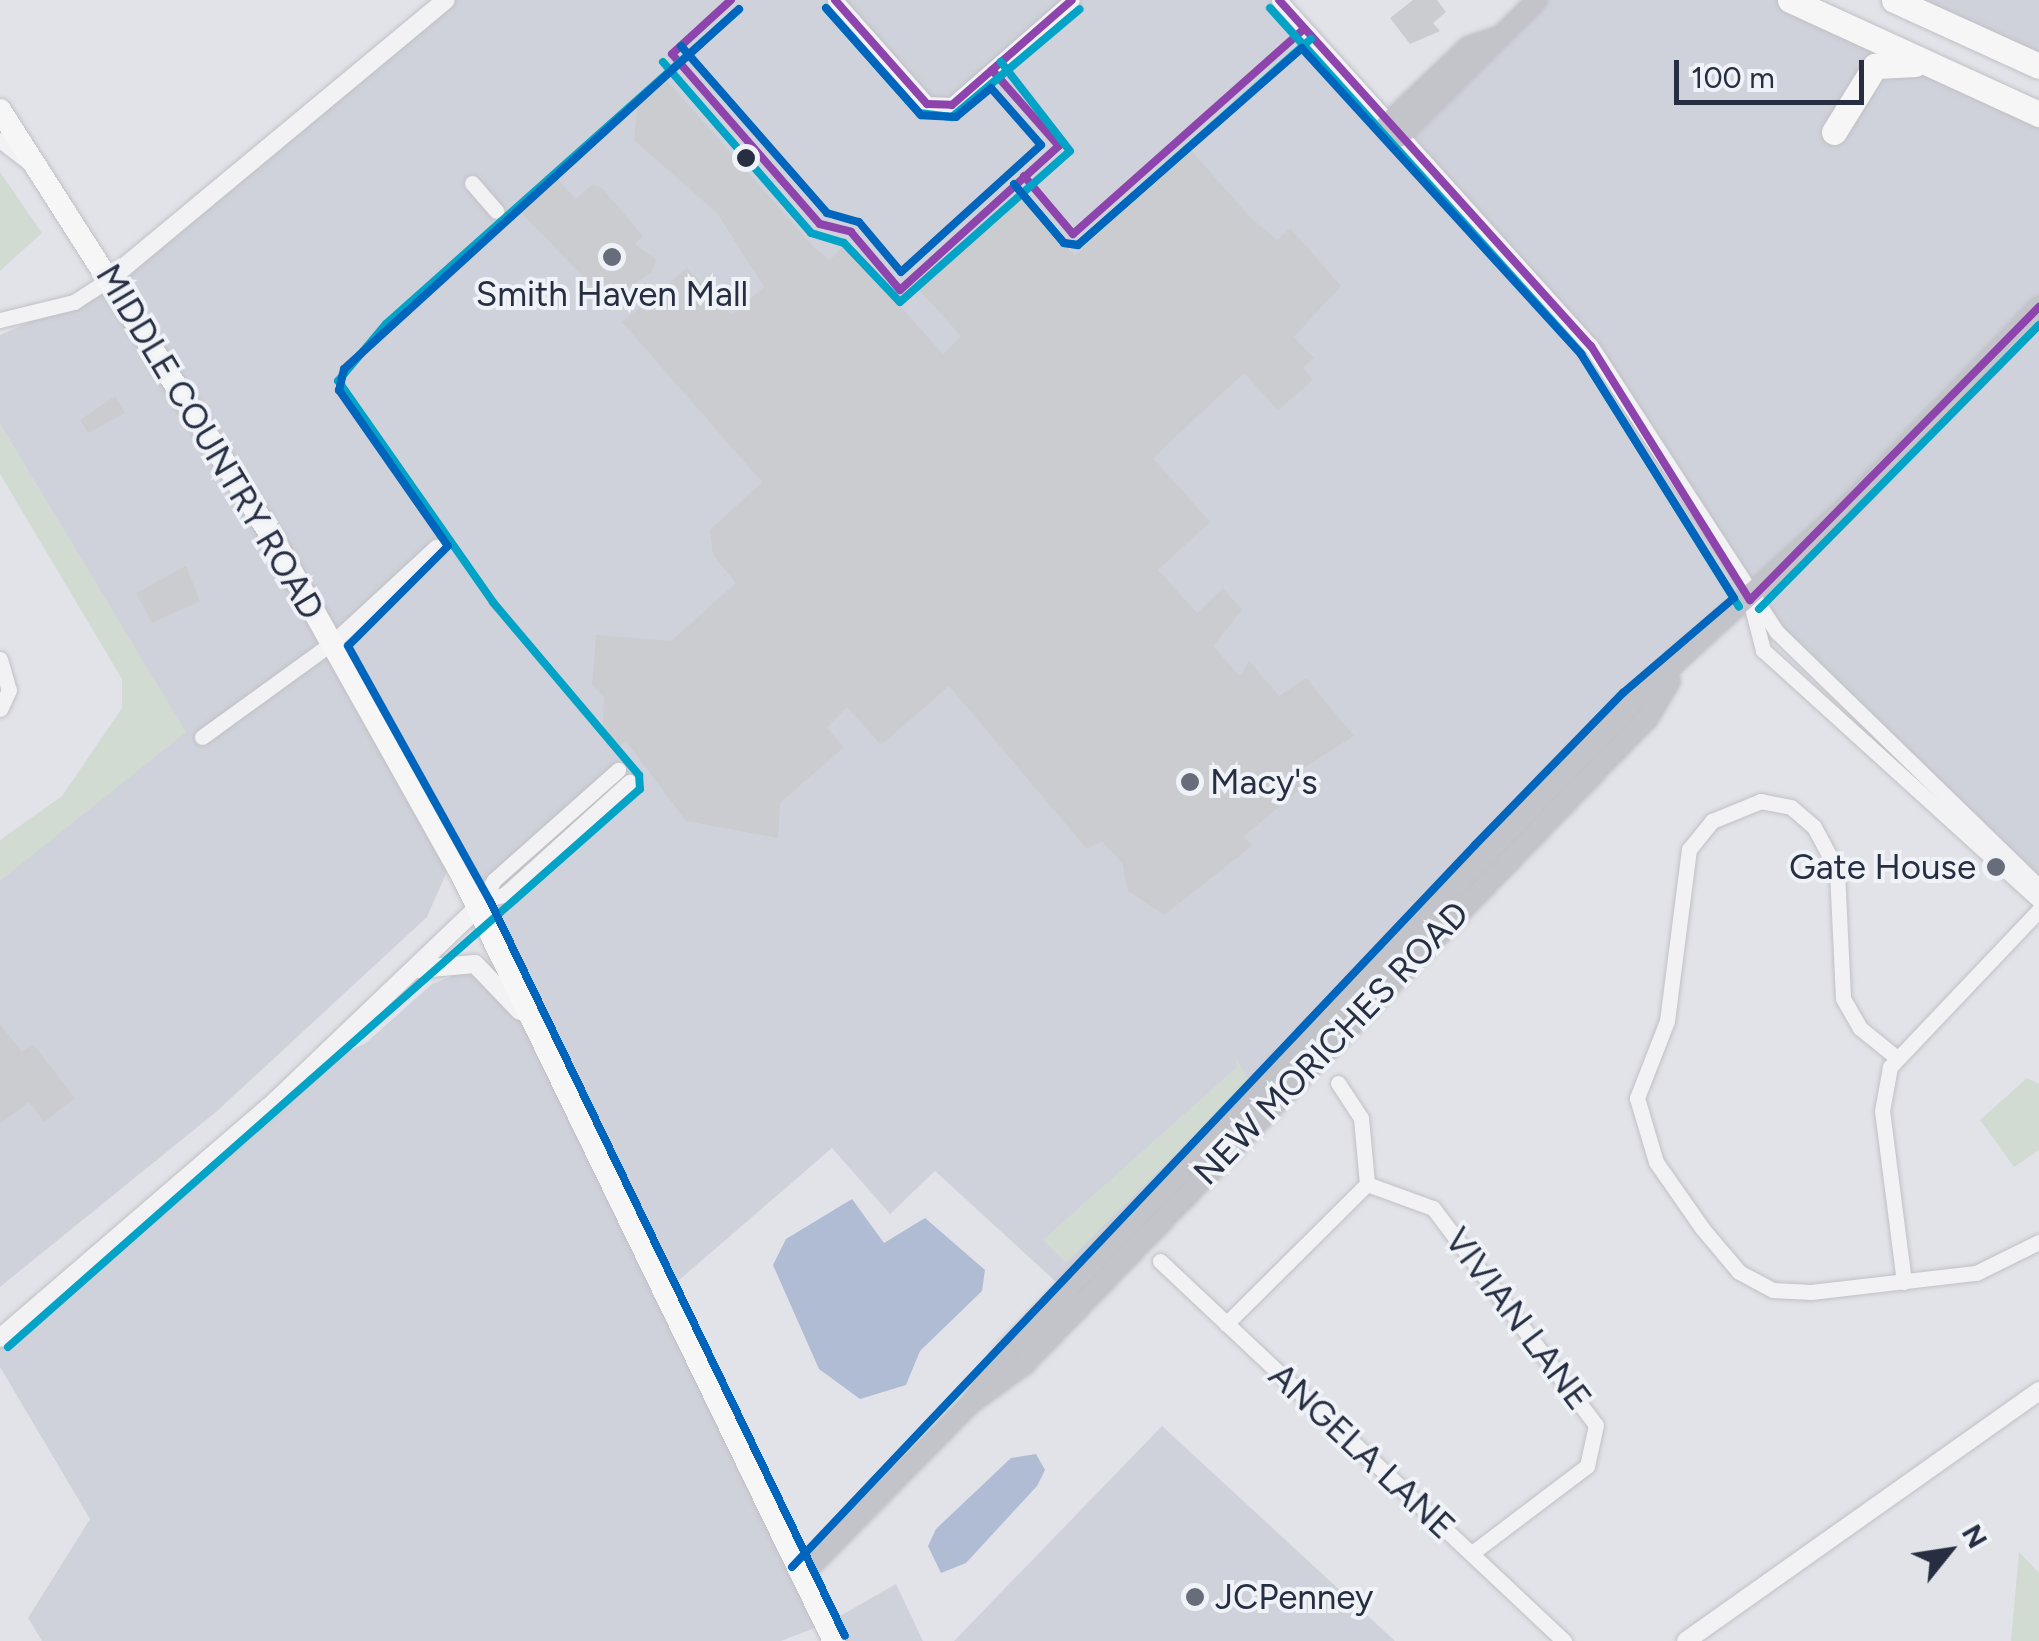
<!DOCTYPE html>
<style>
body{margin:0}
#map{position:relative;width:2039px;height:1641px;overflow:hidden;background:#e2e3e8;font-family:Figtree,sans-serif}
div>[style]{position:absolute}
.built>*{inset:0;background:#d0d2db}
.green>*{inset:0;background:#d1dbd2}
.water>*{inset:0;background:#afbcd4}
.building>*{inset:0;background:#caccd0}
.roads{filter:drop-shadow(0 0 2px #c0c1c6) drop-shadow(0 0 2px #c0c1c6)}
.minor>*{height:15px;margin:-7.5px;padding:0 7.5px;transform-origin:7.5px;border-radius:7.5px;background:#f2f2f4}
.tertiary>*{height:18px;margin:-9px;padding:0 9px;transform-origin:9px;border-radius:9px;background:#f2f2f4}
.secondary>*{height:20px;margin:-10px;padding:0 10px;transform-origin:10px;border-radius:10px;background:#c3c4ca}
.primary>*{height:22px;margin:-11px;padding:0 11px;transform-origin:11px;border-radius:11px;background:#f6f6f7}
.trunk>*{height:25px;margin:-12.5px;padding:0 12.5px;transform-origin:12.5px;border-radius:12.5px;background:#f6f6f7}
.bus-1>*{height:8px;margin:-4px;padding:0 4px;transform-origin:4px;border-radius:4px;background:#8e44ad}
.bus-2>*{height:8px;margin:-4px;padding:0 4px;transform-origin:4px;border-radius:4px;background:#02a3c7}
.bus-3>*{height:8px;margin:-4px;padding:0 4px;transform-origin:4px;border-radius:4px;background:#0065bd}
.dots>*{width:28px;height:28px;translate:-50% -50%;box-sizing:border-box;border:5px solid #eff2f7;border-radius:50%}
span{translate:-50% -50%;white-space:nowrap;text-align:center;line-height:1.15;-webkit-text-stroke:8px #eff2f7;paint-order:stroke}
.poi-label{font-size:35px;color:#272e42}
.left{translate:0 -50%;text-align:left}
.right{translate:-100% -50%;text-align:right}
.street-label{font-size:35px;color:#272e42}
.north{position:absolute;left:1899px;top:1501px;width:100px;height:100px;-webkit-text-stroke:8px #eff2f7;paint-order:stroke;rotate:60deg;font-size:28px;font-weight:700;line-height:40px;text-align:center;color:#272e42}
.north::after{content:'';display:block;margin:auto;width:35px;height:45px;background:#272e42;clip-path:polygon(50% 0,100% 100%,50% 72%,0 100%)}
.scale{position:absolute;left:1674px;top:60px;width:190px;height:45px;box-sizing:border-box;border:5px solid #272e42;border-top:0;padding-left:12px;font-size:30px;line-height:35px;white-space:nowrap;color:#272e42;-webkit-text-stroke:8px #eff2f7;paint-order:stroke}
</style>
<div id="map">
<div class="built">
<i style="clip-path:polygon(446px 0,1279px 0,1399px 137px,1537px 0,1790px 0,2039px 114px,2039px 879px,1750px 601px,1079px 1303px,935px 1171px,890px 1214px,832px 1148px,663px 1294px,826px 1624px,896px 1584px,923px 1641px,834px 1641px,825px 1624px,781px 1641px,42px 1641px,28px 1618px,90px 1519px,0 1367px,0 1332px,314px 1067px,366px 1043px,432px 984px,471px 969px,507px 970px,452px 860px,427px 917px,216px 1112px,0 1287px,0 880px,185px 732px,0 424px,0 335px,74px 302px)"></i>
<i style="clip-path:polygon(1894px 0,2039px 0,2039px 67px)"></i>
<i style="clip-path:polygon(1162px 1426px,1395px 1641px,954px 1641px)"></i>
</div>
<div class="green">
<i style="clip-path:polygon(0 172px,42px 233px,0 271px)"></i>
<i style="clip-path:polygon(0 424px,186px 732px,0 881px,0 840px,62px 796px,122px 708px,122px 679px,0 474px)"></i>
<i style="clip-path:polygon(1235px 1056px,1249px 1081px,1066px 1263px,1043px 1240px,1237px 1067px)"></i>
<i style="clip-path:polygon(2027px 1078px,2039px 1084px,2039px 1150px,2014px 1167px,1980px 1120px)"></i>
<i style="clip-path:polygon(2019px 1552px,2039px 1573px,2039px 1641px,2011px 1641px)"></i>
</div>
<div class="water">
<i style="clip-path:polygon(852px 1199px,884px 1243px,925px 1218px,985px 1270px,982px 1291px,920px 1351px,906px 1385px,860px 1399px,819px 1369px,773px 1265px,786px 1239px)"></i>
<i style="clip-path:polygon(1036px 1454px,1045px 1470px,1037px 1486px,966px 1563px,941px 1573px,928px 1546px,936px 1529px,1011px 1458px)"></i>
</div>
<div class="building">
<i style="clip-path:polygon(1413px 0,1437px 0,1446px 12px,1433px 23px,1440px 31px,1410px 44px,1390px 18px)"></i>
<i style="clip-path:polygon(662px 75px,813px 246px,830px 260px,845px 244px,943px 354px,961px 336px,917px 288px,1022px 195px,1075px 256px,1188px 147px,1252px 219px,1277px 240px,1290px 228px,1341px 286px,1294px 337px,1314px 358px,1303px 368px,1313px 380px,1278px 410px,1244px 373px,1153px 458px,1210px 522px,1158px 570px,1197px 613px,1223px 588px,1242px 610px,1213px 646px,1240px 676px,1249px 661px,1279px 696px,1306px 678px,1354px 736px,1301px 770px,1310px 781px,1244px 836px,1252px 846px,1164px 915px,1128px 891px,1122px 863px,1102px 841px,1087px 849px,949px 686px,881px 745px,847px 707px,827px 728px,844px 747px,780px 803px,778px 838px,686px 821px,626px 741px,619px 747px,603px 729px,604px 697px,592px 685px,596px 635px,671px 641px,736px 583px,713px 555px,710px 530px,762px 482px,622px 322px,687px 268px,732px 315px,764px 287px,717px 213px,634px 140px,638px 100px)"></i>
<i style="clip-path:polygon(554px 175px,576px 199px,593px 184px,603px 189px,643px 236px,635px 244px,656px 259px,652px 272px,608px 303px,515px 206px)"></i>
<i style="clip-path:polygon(115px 396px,125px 413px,88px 433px,80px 420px)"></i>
<i style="clip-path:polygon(186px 566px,200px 601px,152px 623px,136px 593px)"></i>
<i style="clip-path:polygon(0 1024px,22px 1052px,33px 1044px,75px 1098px,44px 1122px,29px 1102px,0 1124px)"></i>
</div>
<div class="roads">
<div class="minor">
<i style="left:835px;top:0;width:139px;rotate:48.5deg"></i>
<i style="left:927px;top:104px;width:25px;rotate:2deg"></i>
<i style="left:952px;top:105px;width:159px;rotate:-41.2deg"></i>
<i style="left:1279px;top:0;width:466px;rotate:48deg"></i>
<i style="left:1591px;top:346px;width:341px;rotate:57deg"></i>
<i style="left:1777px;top:632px;width:366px;rotate:44.2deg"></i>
<i style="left:0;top:140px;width:36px;rotate:38deg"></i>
<i style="left:472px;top:183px;width:37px;rotate:49deg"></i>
<i style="left:0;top:320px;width:76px;rotate:-13.7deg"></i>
<i style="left:74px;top:302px;width:44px;rotate:-33deg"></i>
<i style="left:1751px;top:604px;width:48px;rotate:75.4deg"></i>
<i style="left:1763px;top:650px;width:372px;rotate:42.2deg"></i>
<i style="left:0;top:659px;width:32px;rotate:74deg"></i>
<i style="left:9px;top:690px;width:21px;rotate:115deg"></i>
<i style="left:202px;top:737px;width:160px;rotate:-35.9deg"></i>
<i style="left:332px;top:643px;width:142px;rotate:-42.7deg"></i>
<i style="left:487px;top:898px;width:17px;rotate:-10deg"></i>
<i style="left:504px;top:895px;width:169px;rotate:-42.1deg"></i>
<i style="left:479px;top:906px;width:30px;rotate:-60deg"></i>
<i style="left:494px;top:880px;width:166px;rotate:-41.6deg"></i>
<i style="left:1897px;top:1058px;width:48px;rotate:-141deg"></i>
<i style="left:1860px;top:1028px;width:34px;rotate:-120deg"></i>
<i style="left:1843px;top:998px;width:128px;rotate:-92.7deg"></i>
<i style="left:1837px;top:870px;width:49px;rotate:-118.1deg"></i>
<i style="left:1814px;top:827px;width:30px;rotate:-139deg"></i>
<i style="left:1791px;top:807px;width:31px;rotate:-169deg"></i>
<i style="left:1761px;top:801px;width:53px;rotate:157.8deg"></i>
<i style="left:1712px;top:821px;width:36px;rotate:129deg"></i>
<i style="left:1689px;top:849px;width:173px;rotate:97.3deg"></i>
<i style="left:1667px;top:1021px;width:83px;rotate:111.3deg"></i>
<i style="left:1637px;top:1098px;width:67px;rotate:73.5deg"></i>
<i style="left:1656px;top:1162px;width:80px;rotate:55.1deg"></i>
<i style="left:1702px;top:1228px;width:57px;rotate:49.9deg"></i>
<i style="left:1739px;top:1272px;width:38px;rotate:28deg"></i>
<i style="left:1773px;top:1290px;width:38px;rotate:3deg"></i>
<i style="left:1811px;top:1292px;width:166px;rotate:-6.6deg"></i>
<i style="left:1976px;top:1273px;width:70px;rotate:-26.2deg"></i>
<i style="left:1338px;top:1083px;width:42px;rotate:56.7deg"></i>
<i style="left:1361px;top:1118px;width:66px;rotate:84.8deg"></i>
<i style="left:1367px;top:1184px;width:70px;rotate:20deg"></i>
<i style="left:1433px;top:1208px;width:271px;rotate:53.1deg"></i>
<i style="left:1596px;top:1425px;width:42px;rotate:102.4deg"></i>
<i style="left:1587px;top:1466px;width:144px;rotate:142.9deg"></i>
<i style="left:1160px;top:1261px;width:555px;rotate:43.25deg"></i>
<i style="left:1904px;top:1282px;width:172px;rotate:-97.3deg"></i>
<i style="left:1882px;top:1111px;width:45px;rotate:-79.7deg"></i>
<i style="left:1890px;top:1067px;width:216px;rotate:-46.5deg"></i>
<i style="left:1226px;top:1324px;width:199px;rotate:-44.8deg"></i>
</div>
<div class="tertiary">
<i style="left:111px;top:278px;width:435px;rotate:-39.7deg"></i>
<i style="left:419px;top:969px;width:56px;rotate:-5.1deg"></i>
<i style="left:475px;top:964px;width:65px;rotate:46.2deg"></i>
<i style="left:0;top:1338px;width:355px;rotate:-40.7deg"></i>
<i style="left:269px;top:1107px;width:291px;rotate:-43.7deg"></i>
<i style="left:1686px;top:1641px;width:433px;rotate:-35.3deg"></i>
</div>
<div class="secondary">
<i style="left:1387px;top:124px;width:112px;rotate:-43.5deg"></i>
<i style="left:1468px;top:47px;width:31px;rotate:-19deg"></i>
<i style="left:1399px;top:137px;width:194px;rotate:-44.8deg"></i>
<i style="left:971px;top:1403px;width:68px;rotate:-55.1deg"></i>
<i style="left:1010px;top:1347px;width:896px;rotate:-46.04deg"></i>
<i style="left:1632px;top:702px;width:296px;rotate:-42.3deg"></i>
<i style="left:1851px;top:503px;width:272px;rotate:-46.2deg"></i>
<i style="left:801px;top:1576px;width:243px;rotate:-45.5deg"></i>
<i style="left:971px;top:1403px;width:67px;rotate:-35.8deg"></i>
<i style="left:1025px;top:1364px;width:897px;rotate:-46.04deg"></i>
<i style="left:1648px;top:718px;width:43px;rotate:-59.3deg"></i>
</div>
<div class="primary">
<i style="left:0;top:110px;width:504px;rotate:57.48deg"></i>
<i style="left:271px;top:535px;width:390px;rotate:60.7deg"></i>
<i style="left:462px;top:875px;width:852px;rotate:64.1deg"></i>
</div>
<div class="trunk">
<i style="left:1790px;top:0;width:274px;rotate:24.6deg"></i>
<i style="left:1894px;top:0;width:159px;rotate:24.5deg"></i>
<i style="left:1834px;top:132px;width:78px;rotate:-58.2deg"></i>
<i style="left:1875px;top:66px;width:40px;rotate:-2.9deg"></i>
</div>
</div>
<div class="bus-1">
<i style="left:835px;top:0;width:139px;rotate:48.5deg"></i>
<i style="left:927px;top:104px;width:25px;rotate:2deg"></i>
<i style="left:952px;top:105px;width:159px;rotate:-41.2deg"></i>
<i style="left:1279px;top:0;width:466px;rotate:48deg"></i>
<i style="left:1591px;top:346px;width:300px;rotate:58deg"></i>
<i style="left:672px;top:54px;width:225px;rotate:49deg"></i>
<i style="left:820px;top:224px;width:32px;rotate:14deg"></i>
<i style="left:851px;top:232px;width:76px;rotate:49.8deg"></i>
<i style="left:900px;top:290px;width:215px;rotate:-42.2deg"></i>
<i style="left:672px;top:54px;width:80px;rotate:-42.5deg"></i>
<i style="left:992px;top:70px;width:101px;rotate:48.6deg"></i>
<i style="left:1024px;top:176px;width:76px;rotate:49.8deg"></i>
<i style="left:1073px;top:234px;width:307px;rotate:-41.6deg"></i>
<i style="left:1750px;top:600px;width:412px;rotate:-45.4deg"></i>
</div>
<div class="bus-2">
<i style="left:826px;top:8px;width:140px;rotate:48.5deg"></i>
<i style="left:919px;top:113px;width:33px;rotate:7deg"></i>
<i style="left:952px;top:117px;width:167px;rotate:-40.2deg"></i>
<i style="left:1270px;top:8px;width:465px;rotate:48deg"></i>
<i style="left:1581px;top:354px;width:298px;rotate:58deg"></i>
<i style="left:663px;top:62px;width:226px;rotate:49.1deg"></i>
<i style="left:811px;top:233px;width:34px;rotate:17deg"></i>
<i style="left:844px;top:243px;width:81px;rotate:46.5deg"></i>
<i style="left:900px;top:302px;width:227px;rotate:-41.6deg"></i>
<i style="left:1070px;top:151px;width:113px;rotate:-127.8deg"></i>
<i style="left:1014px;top:184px;width:77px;rotate:49.7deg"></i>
<i style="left:1064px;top:243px;width:14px;rotate:8deg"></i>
<i style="left:1078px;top:245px;width:311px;rotate:-41.5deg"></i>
<i style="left:1759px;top:609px;width:399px;rotate:-45.4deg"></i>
<i style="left:8px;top:1347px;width:843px;rotate:-41.44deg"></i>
<i style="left:640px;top:789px;width:14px;rotate:-94deg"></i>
<i style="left:639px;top:775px;width:226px;rotate:-130.2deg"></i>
<i style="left:493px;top:602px;width:270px;rotate:-125deg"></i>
<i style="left:338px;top:381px;width:75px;rotate:-49.9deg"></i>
<i style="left:386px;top:324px;width:473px;rotate:-41.7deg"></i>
</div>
<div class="bus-3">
<i style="left:739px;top:9px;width:534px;rotate:137.65deg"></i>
<i style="left:344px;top:369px;width:22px;rotate:103deg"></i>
<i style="left:339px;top:390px;width:190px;rotate:55.1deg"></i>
<i style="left:448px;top:546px;width:141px;rotate:135deg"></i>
<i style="left:348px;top:646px;width:292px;rotate:60.9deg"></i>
<i style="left:490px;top:901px;width:816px;rotate:64.22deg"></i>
<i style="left:681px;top:46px;width:222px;rotate:48.8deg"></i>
<i style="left:827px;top:213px;width:33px;rotate:16deg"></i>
<i style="left:859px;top:222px;width:65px;rotate:50deg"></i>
<i style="left:901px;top:272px;width:189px;rotate:-42.2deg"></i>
<i style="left:1041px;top:145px;width:76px;rotate:-131.3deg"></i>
<i style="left:991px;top:88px;width:45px;rotate:140.4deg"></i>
<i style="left:956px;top:117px;width:35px;rotate:-177deg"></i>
<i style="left:921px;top:115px;width:143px;rotate:-131.6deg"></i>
<i style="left:792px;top:1567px;width:994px;rotate:-46.59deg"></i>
<i style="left:1475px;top:845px;width:212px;rotate:-45.8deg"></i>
<i style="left:1623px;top:693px;width:146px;rotate:-40.6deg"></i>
<i style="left:1734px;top:598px;width:288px;rotate:-122.1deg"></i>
<i style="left:1581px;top:354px;width:414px;rotate:-132.4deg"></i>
<i style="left:1302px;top:48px;width:298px;rotate:138.7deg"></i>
<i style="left:1078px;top:245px;width:14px;rotate:-172deg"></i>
<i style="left:1064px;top:243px;width:77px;rotate:-130.3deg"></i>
</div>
<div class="dots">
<i style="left:746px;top:158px;background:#272e42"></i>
<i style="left:612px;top:257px;background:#686d7c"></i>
<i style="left:1190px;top:782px;background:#686d7c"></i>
<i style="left:1996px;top:867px;background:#686d7c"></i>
<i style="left:1195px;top:1597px;background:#686d7c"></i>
</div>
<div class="poi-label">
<span style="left:612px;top:294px">Smith Haven Mall</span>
<span class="left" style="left:1210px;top:782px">Macy's</span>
<span class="right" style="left:1976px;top:867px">Gate House</span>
<span class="left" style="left:1215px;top:1597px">JCPenney</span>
</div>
<div class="street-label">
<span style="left:210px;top:442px;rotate:59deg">MIDDLE COUNTRY ROAD</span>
<span style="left:1331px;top:1043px;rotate:-46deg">NEW MORICHES ROAD</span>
<span style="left:1518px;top:1319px;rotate:53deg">VIVIAN LANE</span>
<span style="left:1362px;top:1451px;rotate:43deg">ANGELA LANE</span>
</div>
<div class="north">N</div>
<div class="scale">100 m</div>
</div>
